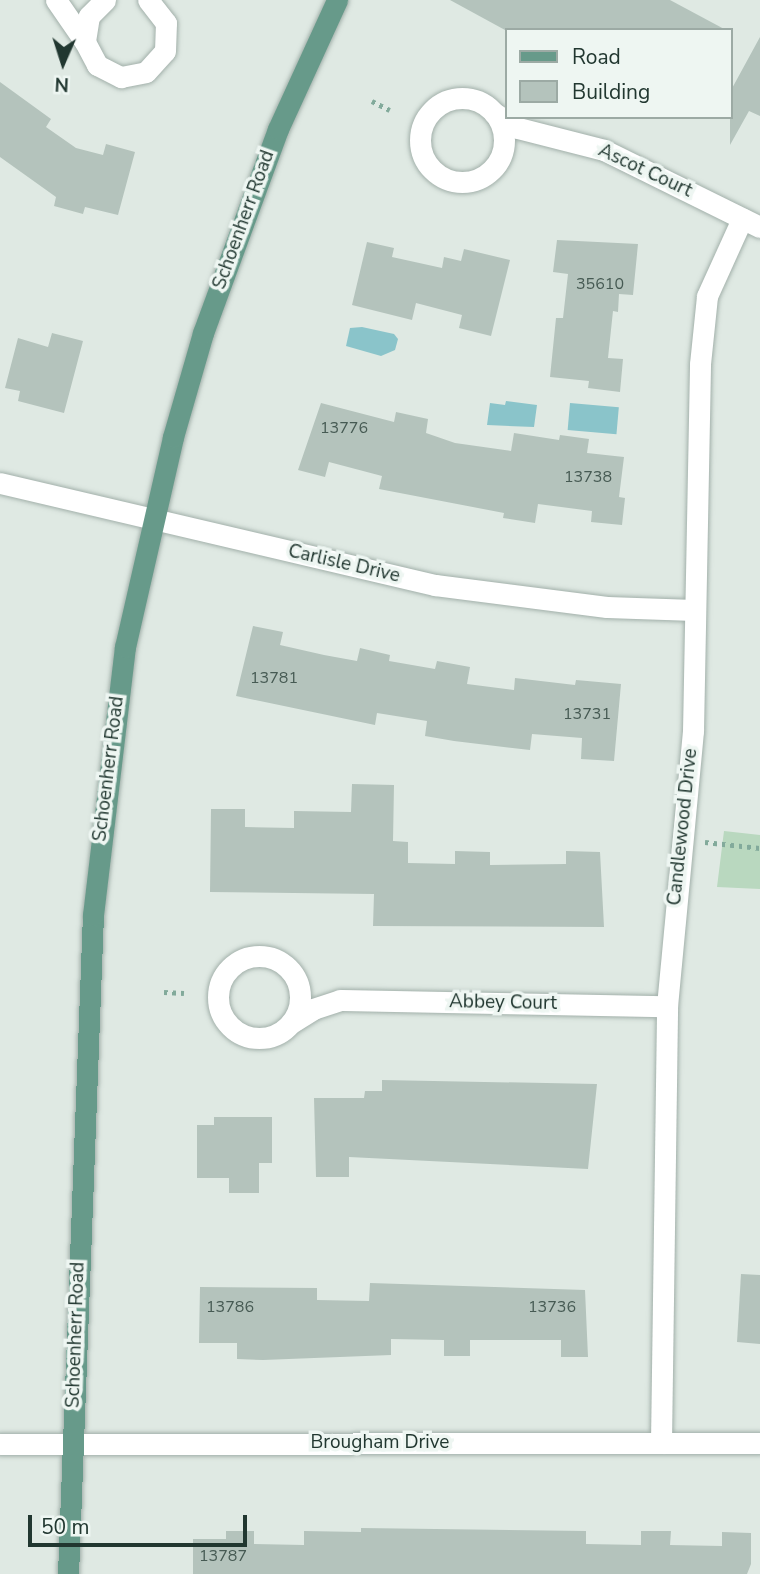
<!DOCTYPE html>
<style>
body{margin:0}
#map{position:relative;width:760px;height:1574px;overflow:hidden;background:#dfe9e3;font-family:"Nunito Sans",sans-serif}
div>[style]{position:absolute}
.green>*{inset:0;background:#b9d8bf}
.water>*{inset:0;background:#8ac4ca;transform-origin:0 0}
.building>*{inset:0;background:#b4c3bc}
.path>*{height:4.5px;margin-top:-2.25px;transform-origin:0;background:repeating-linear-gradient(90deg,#82aa9b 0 3.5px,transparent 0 8.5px)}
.roads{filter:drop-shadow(0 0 2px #a2b0aa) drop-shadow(0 0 2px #a2b0aa)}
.minor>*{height:21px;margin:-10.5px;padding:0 10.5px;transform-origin:10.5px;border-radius:10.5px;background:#fff}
.minor>.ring{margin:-10.5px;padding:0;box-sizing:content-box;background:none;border:21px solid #fff;border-radius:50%}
.major>*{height:21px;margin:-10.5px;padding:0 10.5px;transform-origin:10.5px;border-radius:10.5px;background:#679a8a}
span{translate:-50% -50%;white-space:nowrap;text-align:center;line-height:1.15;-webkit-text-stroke:7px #eef6f2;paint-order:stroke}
.number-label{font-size:16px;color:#465a53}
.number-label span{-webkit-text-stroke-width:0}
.street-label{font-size:19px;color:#213730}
.legend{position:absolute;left:505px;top:28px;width:228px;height:91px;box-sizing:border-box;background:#eef6f2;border:2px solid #9caaa4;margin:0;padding:9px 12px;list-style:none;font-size:21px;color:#213730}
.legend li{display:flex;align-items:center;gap:14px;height:35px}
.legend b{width:35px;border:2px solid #9caaa4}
.north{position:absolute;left:28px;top:28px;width:70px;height:70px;-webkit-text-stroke:5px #eef6f2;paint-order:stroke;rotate:183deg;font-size:19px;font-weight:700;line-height:28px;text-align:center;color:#213730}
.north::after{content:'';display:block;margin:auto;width:24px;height:32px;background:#213730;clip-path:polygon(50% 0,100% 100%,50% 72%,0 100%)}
.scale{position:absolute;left:28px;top:1515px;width:219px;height:32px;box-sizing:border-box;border:4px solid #213730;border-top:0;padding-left:9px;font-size:21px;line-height:24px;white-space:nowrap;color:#213730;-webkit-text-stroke:5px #eef6f2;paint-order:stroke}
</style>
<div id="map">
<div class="green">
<i style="clip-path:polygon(724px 831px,760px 835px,760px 889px,717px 887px)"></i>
</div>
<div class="water">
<i style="clip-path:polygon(362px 327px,394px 334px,398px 339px,395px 350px,381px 356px,346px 346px,350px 328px)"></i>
<i style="clip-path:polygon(506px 401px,537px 405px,534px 427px,487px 425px,490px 403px,505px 405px)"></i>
<i style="left:570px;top:403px;width:49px;height:27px;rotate:5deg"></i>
</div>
<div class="building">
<i style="clip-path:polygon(450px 0,670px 0,726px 30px,505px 30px)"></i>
<i style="clip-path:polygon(760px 37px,760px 116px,749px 111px,730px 145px,730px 92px)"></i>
<i style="clip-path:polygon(0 82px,51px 119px,46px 127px,76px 148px,103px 155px,106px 144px,135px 152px,118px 215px,85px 207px,83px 214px,54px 206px,56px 197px,0 157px)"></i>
<i style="clip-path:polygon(557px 240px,638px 244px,633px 295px,619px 294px,618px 312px,613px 311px,608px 358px,623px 359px,620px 392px,588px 388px,589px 381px,550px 377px,556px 318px,563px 318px,568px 274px,553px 272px)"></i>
<i style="clip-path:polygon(367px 242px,394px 248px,392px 257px,442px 268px,444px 257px,461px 261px,464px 249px,510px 260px,491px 336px,459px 328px,462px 315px,416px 303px,412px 320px,352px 305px)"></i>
<i style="clip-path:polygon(52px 333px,83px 341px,64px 413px,18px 401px,20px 391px,5px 388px,18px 338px,48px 347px)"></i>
<i style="clip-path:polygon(321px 403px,394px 422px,396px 412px,428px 419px,426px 433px,455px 443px,511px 451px,514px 433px,559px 440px,560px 435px,589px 439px,587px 453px,624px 457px,619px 497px,625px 498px,622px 525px,591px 522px,592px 511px,538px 504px,535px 523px,503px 518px,504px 513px,379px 489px,382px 476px,329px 462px,325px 477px,298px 470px)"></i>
<i style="clip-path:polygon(253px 626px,283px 632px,280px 645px,324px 655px,357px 661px,360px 648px,390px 655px,389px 661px,435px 669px,437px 661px,470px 667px,467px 684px,514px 690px,515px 678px,575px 685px,576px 680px,621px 684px,614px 761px,581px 759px,582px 738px,532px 734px,530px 750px,454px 741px,425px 736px,427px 721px,377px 713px,375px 725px,236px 696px)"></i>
<i style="clip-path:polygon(352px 784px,394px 785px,393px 841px,408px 842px,408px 863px,455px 864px,455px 851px,490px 852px,490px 865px,566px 864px,566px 851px,600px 852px,604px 927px,373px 926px,374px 894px,210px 892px,211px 809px,245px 809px,245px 827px,294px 828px,294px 811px,351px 812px)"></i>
<i style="clip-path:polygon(382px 1080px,597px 1084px,588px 1169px,349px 1157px,349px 1177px,316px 1177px,314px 1098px,364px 1098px,365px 1091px,382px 1091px)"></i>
<i style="clip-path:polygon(214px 1117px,272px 1117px,272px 1163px,259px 1163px,259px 1193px,229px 1193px,229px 1178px,197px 1178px,197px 1125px,214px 1125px)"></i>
<i style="clip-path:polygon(741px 1274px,760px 1275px,760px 1344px,737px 1342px)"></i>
<i style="clip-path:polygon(370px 1283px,585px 1290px,588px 1357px,561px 1357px,561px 1340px,470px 1340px,470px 1356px,444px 1356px,444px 1340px,391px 1339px,391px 1355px,263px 1360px,237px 1359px,237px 1343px,199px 1343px,200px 1287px,317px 1288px,317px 1300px,369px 1301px)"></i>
<i style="clip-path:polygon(361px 1528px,586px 1531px,586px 1544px,641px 1545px,641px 1531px,671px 1531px,670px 1545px,722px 1546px,722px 1532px,751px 1533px,751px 1564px,747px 1574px,193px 1574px,193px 1539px,226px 1539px,226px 1531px,254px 1531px,254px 1544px,304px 1545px,304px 1531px,361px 1532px)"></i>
</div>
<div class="path">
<i style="left:372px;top:101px;width:20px;rotate:27deg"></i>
<i style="left:705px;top:842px;width:55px;rotate:6.2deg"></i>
<i style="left:164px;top:992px;width:20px;rotate:3deg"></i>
</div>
<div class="roads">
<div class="minor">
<i style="left:56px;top:0;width:51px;rotate:55.4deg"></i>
<i style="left:105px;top:0;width:23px;rotate:135deg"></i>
<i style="left:89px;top:16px;width:26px;rotate:99deg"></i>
<i style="left:85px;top:42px;width:26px;rotate:62deg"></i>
<i style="left:97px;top:65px;width:27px;rotate:27deg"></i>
<i style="left:121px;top:77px;width:25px;rotate:-11deg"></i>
<i style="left:146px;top:72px;width:28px;rotate:-48deg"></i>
<i style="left:165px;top:51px;width:28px;rotate:-88deg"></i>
<i style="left:166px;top:23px;width:29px;rotate:-128deg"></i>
<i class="ring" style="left:420px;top:98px;width:63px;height:63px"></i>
<i style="left:494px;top:113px;width:28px;rotate:32deg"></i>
<i style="left:518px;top:128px;width:89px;rotate:14.3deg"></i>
<i style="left:604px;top:150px;width:174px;rotate:26.3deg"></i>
<i style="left:0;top:483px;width:447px;rotate:13.2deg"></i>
<i style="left:435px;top:585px;width:173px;rotate:7.3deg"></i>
<i style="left:607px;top:607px;width:87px;rotate:2deg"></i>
<i class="ring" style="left:218px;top:956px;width:61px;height:61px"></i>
<i style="left:291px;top:1023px;width:26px;rotate:-32deg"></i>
<i style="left:313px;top:1009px;width:28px;rotate:-18deg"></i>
<i style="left:340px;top:1000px;width:327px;rotate:1.1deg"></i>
<i style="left:661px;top:1443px;width:437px;rotate:-89.2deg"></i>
<i style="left:667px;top:1006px;width:276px;rotate:-84.6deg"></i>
<i style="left:693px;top:731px;width:367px;rotate:-88.9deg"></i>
<i style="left:700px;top:364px;width:68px;rotate:-84.1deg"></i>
<i style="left:707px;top:296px;width:85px;rotate:-65.6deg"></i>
<i style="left:0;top:1444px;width:760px;rotate:-0.08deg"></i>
</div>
<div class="major">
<i style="left:68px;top:1574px;width:659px;rotate:-87.83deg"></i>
<i style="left:93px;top:915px;width:270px;rotate:-83.2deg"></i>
<i style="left:125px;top:647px;width:215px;rotate:-77.1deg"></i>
<i style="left:173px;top:437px;width:108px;rotate:-73.9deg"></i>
<i style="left:203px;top:333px;width:217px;rotate:-69.8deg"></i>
<i style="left:278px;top:129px;width:142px;rotate:-65.4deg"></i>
</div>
</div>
<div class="number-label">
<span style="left:600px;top:284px">35610</span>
<span style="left:344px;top:428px">13776</span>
<span style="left:588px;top:477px">13738</span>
<span style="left:274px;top:678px">13781</span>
<span style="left:587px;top:714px">13731</span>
<span style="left:230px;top:1307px">13786</span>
<span style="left:552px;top:1307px">13736</span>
<span style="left:223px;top:1556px">13787</span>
</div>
<div class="street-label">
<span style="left:645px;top:171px;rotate:25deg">Ascot Court</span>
<span style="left:244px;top:220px;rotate:-70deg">Schoenherr Road</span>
<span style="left:344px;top:564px;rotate:13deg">Carlisle Drive</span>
<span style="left:109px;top:769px;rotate:-83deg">Schoenherr Road</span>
<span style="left:683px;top:827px;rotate:-84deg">Candlewood Drive</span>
<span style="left:503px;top:1003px;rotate:1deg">Abbey Court</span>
<span style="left:76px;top:1335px;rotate:-88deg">Schoenherr Road</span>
<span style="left:380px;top:1443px">Brougham Drive</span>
</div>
<ul class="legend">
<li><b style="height:9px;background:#679a8a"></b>Road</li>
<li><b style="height:19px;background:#b4c3bc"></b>Building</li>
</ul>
<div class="north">N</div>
<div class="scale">50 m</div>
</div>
